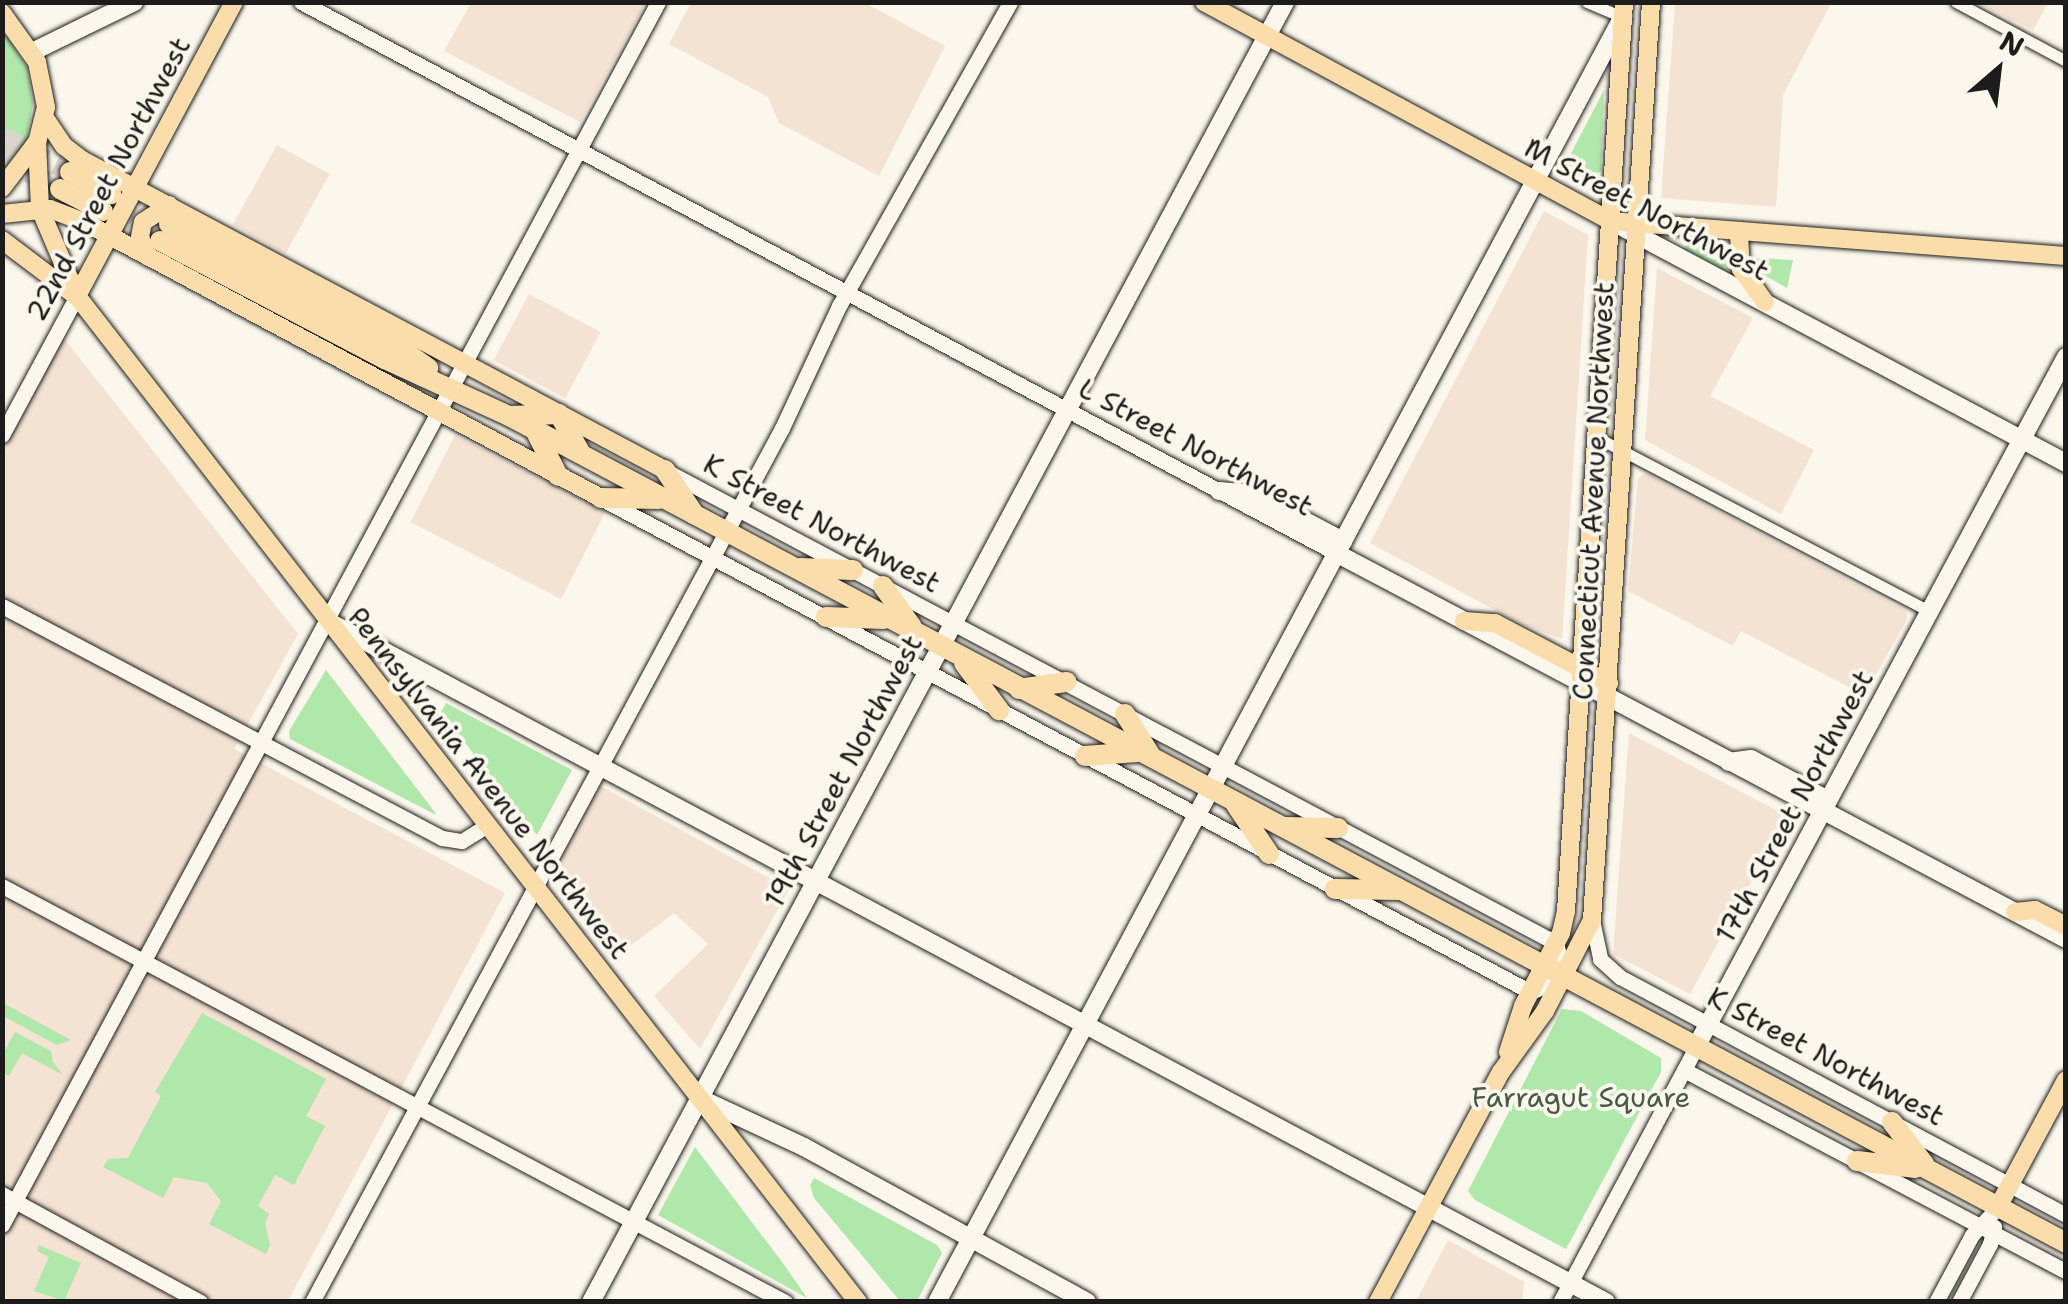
<!DOCTYPE html>
<style>
body{margin:0}
#map{position:relative;width:2068px;height:1304px;overflow:hidden;background:#fbf7ec;font-family:"Shantell Sans",sans-serif}
div>[style]{position:absolute}
.built>*{inset:0;background:#f4e2d2;transform-origin:0 0}
.green>*{inset:0;background:#b0e7aa}
.trunk-tunnel>*{height:20px;margin-top:-10px;transform-origin:0;background:repeating-linear-gradient(90deg,#dad6cd 0 20px,transparent 0 30px)}
.roads{filter:drop-shadow(0 0 2px #1c1c1c) drop-shadow(0 0 2px #1c1c1c)}
.minor>*{height:11px;margin:-5.5px;padding:0 5.5px;transform-origin:5.5px;border-radius:5.5px;background:#fbf7ec}
.tertiary>*{height:15px;margin:-7.5px;padding:0 7.5px;transform-origin:7.5px;border-radius:7.5px;background:#fbf7ec}
.secondary>*{height:18px;margin:-9px;padding:0 9px;transform-origin:9px;border-radius:9px;background:#fbf7ec}
.primary>*{height:18px;margin:-9px;padding:0 9px;transform-origin:9px;border-radius:9px;background:#fbddab}
.trunk>*{height:20px;margin:-10px;padding:0 10px;transform-origin:10px;border-radius:10px;background:#fbddab}
span{translate:-50% -50%;white-space:nowrap;text-align:center;line-height:1.15;-webkit-text-stroke:8px #fbf7ec;paint-order:stroke}
.street-label{font-size:28px;color:#1c1c1c}
.park-label{font-size:28px;color:#485947}
.frame{position:absolute;inset:0;border:5px solid #1c1c1c;pointer-events:none}
.north{position:absolute;left:1948px;top:20px;width:100px;height:100px;-webkit-text-stroke:8px #fbf7ec;paint-order:stroke;rotate:28deg;font-size:28px;font-weight:700;line-height:40px;text-align:center;color:#1c1c1c}
.north::after{content:'';display:block;margin:auto;width:35px;height:45px;background:#1c1c1c;clip-path:polygon(50% 0,100% 100%,50% 72%,0 100%)}
</style>
<div id="map">
<div class="built">
<i style="clip-path:polygon(471px 3px,640px 2px,645px 4px,580px 122px,444px 51px)"></i>
<i style="clip-path:polygon(865px 3px,945px 46px,879px 176px,779px 123px,768px 97px,669px 44px,691px 3px)"></i>
<i style="clip-path:polygon(1675px 3px,1831px 3px,1783px 95px,1776px 207px,1661px 198px)"></i>
<i style="clip-path:polygon(1977px 3px,2048px 3px,2033px 30px)"></i>
<i style="left:277px;top:145px;width:60px;height:91px;rotate:29deg"></i>
<i style="clip-path:polygon(1544px 211px,1588px 235px,1562px 639px,1521px 624px,1370px 543px)"></i>
<i style="clip-path:polygon(1657px 268px,1753px 318px,1710px 396px,1814px 450px,1781px 514px,1645px 440px)"></i>
<i style="left:529px;top:294px;width:81px;height:75px;rotate:28deg"></i>
<i style="clip-path:polygon(58px 331px,298px 634px,234px 749px,505px 893px,288px 1301px,3px 1302px,3px 435px)"></i>
<i style="left:455px;top:435px;width:169px;height:98px;rotate:27deg"></i>
<i style="clip-path:polygon(1646px 473px,1906px 611px,1907px 620px,1864px 695px,1741px 631px,1733px 646px,1628px 591px,1638px 478px)"></i>
<i style="clip-path:polygon(1629px 733px,1787px 816px,1690px 994px,1613px 954px)"></i>
<i style="clip-path:polygon(599px 785px,789px 889px,700px 1049px,654px 996px,708px 944px,674px 913px,621px 953px,558px 862px)"></i>
<i style="clip-path:polygon(1448px 1240px,1524px 1282px,1522px 1301px,1416px 1301px)"></i>
</div>
<div class="green">
<i style="clip-path:polygon(2px 30px,27px 68px,33px 104px,25px 147px,2px 180px)"></i>
<i style="clip-path:polygon(1604px 90px,1601px 171px,1589px 178px,1566px 163px)"></i>
<i style="clip-path:polygon(1686px 244px,1728px 248px,1732px 269px,1726px 271px,1685px 249px)"></i>
<i style="clip-path:polygon(1754px 258px,1793px 260px,1787px 288px,1753px 269px)"></i>
<i style="clip-path:polygon(326px 670px,434px 811px,436px 815px,290px 739px,289px 731px)"></i>
<i style="clip-path:polygon(446px 703px,572px 770px,537px 835px,441px 712px)"></i>
<i style="clip-path:polygon(3px 1003px,71px 1040px,57px 1045px,3px 1016px)"></i>
<i style="clip-path:polygon(1562px 1009px,1581px 1011px,1661px 1058px,1661px 1072px,1566px 1249px,1475px 1200px,1468px 1191px)"></i>
<i style="clip-path:polygon(202px 1013px,326px 1079px,306px 1116px,325px 1126px,294px 1185px,275px 1175px,258px 1206px,269px 1214px,265px 1223px,270px 1245px,266px 1254px,209px 1224px,221px 1201px,207px 1183px,174px 1177px,163px 1198px,103px 1167px,108px 1159px,128px 1158px,161px 1096px,155px 1092px)"></i>
<i style="clip-path:polygon(15px 1032px,51px 1051px,53px 1062px,63px 1075px,22px 1053px,9px 1076px,3px 1073px,3px 1054px)"></i>
<i style="clip-path:polygon(695px 1147px,785px 1266px,807px 1298px,658px 1215px)"></i>
<i style="clip-path:polygon(814px 1178px,937px 1245px,942px 1253px,917px 1301px,900px 1301px,814px 1198px,810px 1185px)"></i>
<i style="clip-path:polygon(39px 1245px,81px 1263px,64px 1301px,34px 1291px,49px 1257px,37px 1251px)"></i>
</div>
<div class="trunk-tunnel">
<i style="left:2px;top:137px;width:76px;rotate:27.2deg"></i>
<i style="left:2px;top:158px;width:66px;rotate:28.1deg"></i>
</div>
<div class="roads">
<div class="minor">
<i style="left:1587px;top:2px;width:39px;rotate:23deg"></i>
<i style="left:1956px;top:2px;width:125px;rotate:28.2deg"></i>
<i style="left:1596px;top:437px;width:376px;rotate:27.6deg"></i>
</div>
<div class="tertiary">
<i style="left:301px;top:2px;width:1173px;rotate:28.03deg"></i>
<i style="left:2px;top:435px;width:158px;rotate:-61.7deg"></i>
<i style="left:604px;top:500px;width:1049px;rotate:27.96deg"></i>
<i style="left:1531px;top:992px;width:36px;rotate:-24deg"></i>
<i style="left:1564px;top:977px;width:35px;rotate:-103deg"></i>
<i style="left:1556px;top:943px;width:1007px;rotate:-152.06deg"></i>
<i style="left:2px;top:606px;width:497px;rotate:27.8deg"></i>
<i style="left:442px;top:838px;width:20px;rotate:9deg"></i>
<i style="left:462px;top:841px;width:28px;rotate:-32deg"></i>
<i style="left:2px;top:886px;width:887px;rotate:27.98deg"></i>
<i style="left:1592px;top:920px;width:40px;rotate:78deg"></i>
<i style="left:1600px;top:959px;width:27px;rotate:42deg"></i>
<i style="left:1620px;top:977px;width:506px;rotate:28.09deg"></i>
<i style="left:1684px;top:1070px;width:432px;rotate:27.8deg"></i>
<i style="left:2px;top:1194px;width:226px;rotate:28.6deg"></i>
<i style="left:2px;top:1225px;width:1388px;rotate:-61.79deg"></i>
<i style="left:312px;top:1302px;width:992px;rotate:-61.73deg"></i>
<i style="left:782px;top:428px;width:135px;rotate:-65deg"></i>
<i style="left:839px;top:306px;width:349px;rotate:-60.6deg"></i>
<i style="left:1560px;top:1302px;width:289px;rotate:-61.9deg"></i>
<i style="left:1936px;top:1302px;width:76px;rotate:-61.8deg"></i>
<i style="left:1972px;top:1235px;width:38px;rotate:-47deg"></i>
<i style="left:1959px;top:1302px;width:66px;rotate:-61.9deg"></i>
<i style="left:1990px;top:1244px;width:18px;rotate:-77deg"></i>
</div>
<div class="secondary">
<i style="left:32px;top:52px;width:114px;rotate:-26.1deg"></i>
<i style="left:1624px;top:228px;width:501px;rotate:28deg"></i>
<i style="left:1219px;top:491px;width:35px;rotate:5deg"></i>
<i style="left:1254px;top:494px;width:101px;rotate:27.8deg"></i>
<i style="left:1336px;top:553px;width:826px;rotate:27.87deg"></i>
<i style="left:329px;top:622px;width:1447px;rotate:28.04deg"></i>
<i style="left:1729px;top:762px;width:22px;rotate:-8deg"></i>
<i style="left:1751px;top:759px;width:87px;rotate:28deg"></i>
<i style="left:1696px;top:1047px;width:783px;rotate:-61.8deg"></i>
<i style="left:699px;top:1098px;width:116px;rotate:25deg"></i>
<i style="left:804px;top:1147px;width:323px;rotate:28.7deg"></i>
<i style="left:591px;top:1302px;width:1474px;rotate:-61.9deg"></i>
<i style="left:937px;top:1302px;width:1458px;rotate:-61.92deg"></i>
</div>
<div class="primary">
<i style="left:1204px;top:2px;width:461px;rotate:28.3deg"></i>
<i style="left:1610px;top:221px;width:457px;rotate:4.4deg"></i>
<i style="left:2px;top:13px;width:60px;rotate:54.5deg"></i>
<i style="left:37px;top:62px;width:46px;rotate:78.7deg"></i>
<i style="left:46px;top:107px;width:36px;rotate:104deg"></i>
<i style="left:37px;top:142px;width:58px;rotate:127.3deg"></i>
<i style="left:45px;top:118px;width:34px;rotate:56deg"></i>
<i style="left:64px;top:146px;width:23px;rotate:38deg"></i>
<i style="left:82px;top:160px;width:660px;rotate:28deg"></i>
<i style="left:37px;top:142px;width:67px;rotate:87.4deg"></i>
<i style="left:40px;top:209px;width:95px;rotate:67deg"></i>
<i style="left:77px;top:296px;width:1274px;rotate:52.18deg"></i>
<i style="left:2px;top:214px;width:48px;rotate:-5.9deg"></i>
<i style="left:50px;top:209px;width:34px;rotate:21deg"></i>
<i style="left:82px;top:221px;width:588px;rotate:28.09deg"></i>
<i style="left:1739px;top:234px;width:35px;rotate:87deg"></i>
<i style="left:1741px;top:269px;width:41px;rotate:54deg"></i>
<i style="left:2px;top:240px;width:93px;rotate:37.1deg"></i>
<i style="left:147px;top:256px;width:20px;rotate:-110deg"></i>
<i style="left:140px;top:237px;width:15px;rotate:-79deg"></i>
<i style="left:143px;top:222px;width:31px;rotate:-33deg"></i>
<i style="left:77px;top:296px;width:333px;rotate:-61.9deg"></i>
<i style="left:1464px;top:621px;width:31px;rotate:4deg"></i>
<i style="left:1495px;top:623px;width:129px;rotate:27.8deg"></i>
<i style="left:2015px;top:912px;width:20px;rotate:-6deg"></i>
<i style="left:2035px;top:910px;width:35px;rotate:27deg"></i>
<i style="left:1508px;top:1052px;width:48px;rotate:-71.9deg"></i>
<i style="left:1523px;top:1006px;width:82px;rotate:-62.5deg"></i>
<i style="left:1561px;top:933px;width:23px;rotate:-77deg"></i>
<i style="left:1566px;top:911px;width:911px;rotate:-86.35deg"></i>
<i style="left:1998px;top:1207px;width:144px;rotate:-61.8deg"></i>
<i style="left:1378px;top:1302px;width:261px;rotate:-61.9deg"></i>
<i style="left:1501px;top:1072px;width:75px;rotate:-54.2deg"></i>
<i style="left:1545px;top:1011px;width:102px;rotate:-62.7deg"></i>
<i style="left:1592px;top:920px;width:920px;rotate:-86.32deg"></i>
</div>
<div class="trunk">
<i style="left:70px;top:172px;width:47px;rotate:28.2deg"></i>
<i style="left:60px;top:189px;width:48px;rotate:27.1deg"></i>
<i style="left:169px;top:224px;width:255px;rotate:28.1deg"></i>
<i style="left:394px;top:344px;width:42px;rotate:35.2deg"></i>
<i style="left:160px;top:241px;width:254px;rotate:27.7deg"></i>
<i style="left:385px;top:359px;width:136px;rotate:24.7deg"></i>
<i style="left:509px;top:416px;width:1763px;rotate:27.97deg"></i>
<i style="left:511px;top:416px;width:48px;rotate:-2.4deg"></i>
<i style="left:559px;top:414px;width:43px;rotate:61.1deg"></i>
<i style="left:535px;top:430px;width:51px;rotate:63.4deg"></i>
<i style="left:665px;top:470px;width:53px;rotate:56.6deg"></i>
<i style="left:601px;top:498px;width:58px;rotate:1deg"></i>
<i style="left:800px;top:568px;width:53px;rotate:2.2deg"></i>
<i style="left:883px;top:586px;width:50px;rotate:54.7deg"></i>
<i style="left:826px;top:617px;width:58px;rotate:2deg"></i>
<i style="left:964px;top:663px;width:59px;rotate:53.3deg"></i>
<i style="left:1019px;top:689px;width:48px;rotate:-8.5deg"></i>
<i style="left:1125px;top:714px;width:49px;rotate:58.2deg"></i>
<i style="left:1085px;top:756px;width:52px;rotate:-4.4deg"></i>
<i style="left:1236px;top:805px;width:59px;rotate:56deg"></i>
<i style="left:1285px;top:827px;width:53px;rotate:1.1deg"></i>
<i style="left:1335px;top:889px;width:63px;rotate:0.9deg"></i>
<i style="left:1892px;top:1122px;width:53px;rotate:52.7deg"></i>
<i style="left:1857px;top:1161px;width:59px;rotate:6.8deg"></i>
</div>
</div>
<div class="street-label">
<span style="left:108px;top:179px;rotate:-62deg">22nd Street Northwest</span>
<span style="left:1647px;top:209px;rotate:28deg">M Street Northwest</span>
<span style="left:1196px;top:447px;rotate:28deg">L Street Northwest</span>
<span style="left:1593px;top:491px;rotate:-87deg">Connecticut Avenue Northwest</span>
<span style="left:822px;top:523px;rotate:28deg">K Street Northwest</span>
<span style="left:843px;top:771px;rotate:-62deg">19th Street Northwest</span>
<span style="left:489px;top:783px;rotate:52deg">Pennsylvania Avenue Northwest</span>
<span style="left:1794px;top:806px;rotate:-62deg">17th Street Northwest</span>
<span style="left:1826px;top:1056px;rotate:28deg">K Street Northwest</span>
</div>
<div class="park-label">
<span style="left:1581px;top:1097px">Farragut Square</span>
</div>
<div class="frame"></div>
<div class="north">N</div>
</div>
